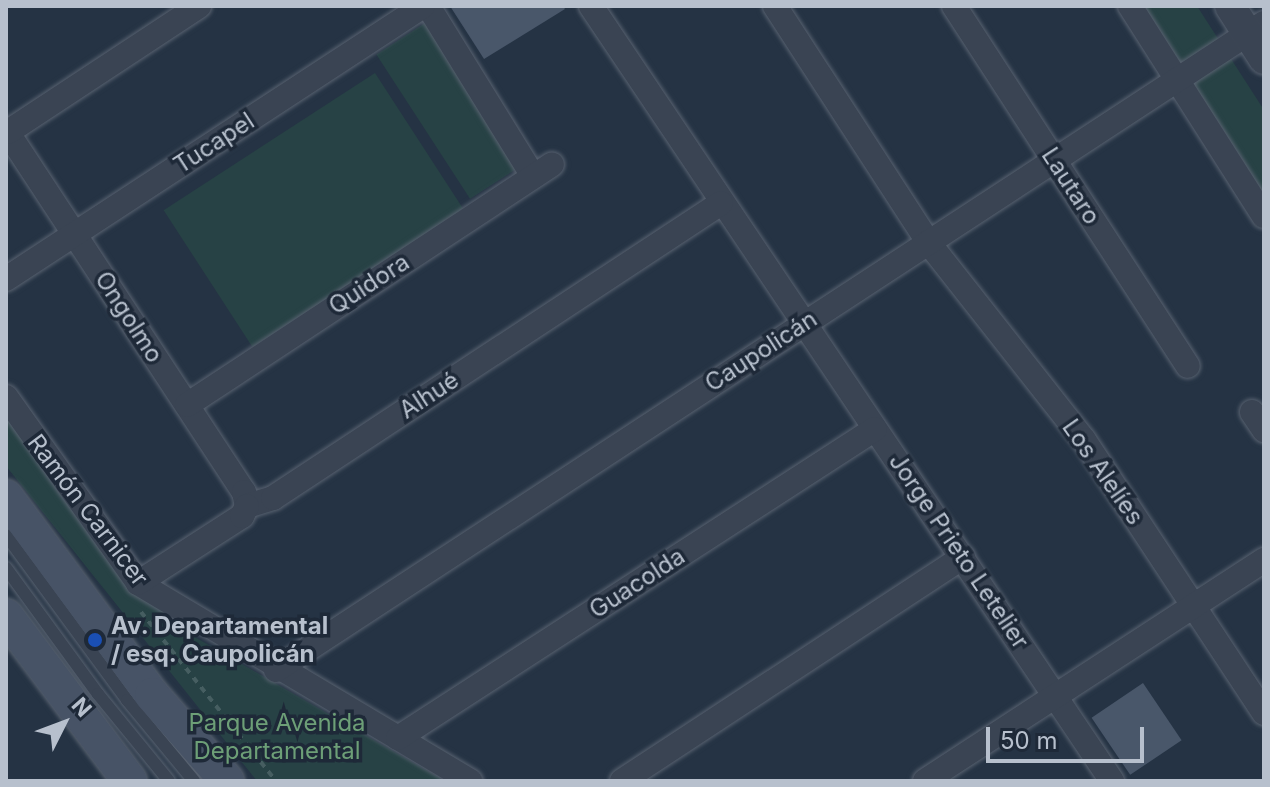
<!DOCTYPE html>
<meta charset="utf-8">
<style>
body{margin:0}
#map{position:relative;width:1270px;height:787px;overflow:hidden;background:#253344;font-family:Inter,sans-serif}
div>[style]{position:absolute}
.green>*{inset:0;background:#274245;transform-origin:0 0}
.building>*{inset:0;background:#49576a;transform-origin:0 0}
.path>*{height:4px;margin-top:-2px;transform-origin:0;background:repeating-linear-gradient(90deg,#465e61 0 6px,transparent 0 12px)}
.roads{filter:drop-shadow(0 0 2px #586270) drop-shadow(0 0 2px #586270)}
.service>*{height:12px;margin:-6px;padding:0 6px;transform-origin:6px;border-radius:6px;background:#3a4453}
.minor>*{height:24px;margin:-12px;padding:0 12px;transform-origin:12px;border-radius:12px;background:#3a4453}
.tertiary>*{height:30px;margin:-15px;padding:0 15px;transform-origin:15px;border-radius:15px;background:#3a4453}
.secondary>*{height:34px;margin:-17px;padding:0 17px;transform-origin:17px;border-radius:17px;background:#475366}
.dots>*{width:22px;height:22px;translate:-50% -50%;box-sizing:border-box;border:4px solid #1e2938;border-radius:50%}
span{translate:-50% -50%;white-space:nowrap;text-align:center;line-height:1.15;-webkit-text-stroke:7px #1e2938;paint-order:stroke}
.street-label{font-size:24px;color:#b7c0cd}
.poi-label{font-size:24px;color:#b7c0cd;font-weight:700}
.left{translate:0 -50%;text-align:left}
.park-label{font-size:24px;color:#6d9f77}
.frame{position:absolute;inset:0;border:8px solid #b7c0cd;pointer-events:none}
.north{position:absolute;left:24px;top:683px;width:80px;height:80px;-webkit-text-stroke:6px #1e2938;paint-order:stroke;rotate:48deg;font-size:22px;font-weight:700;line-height:32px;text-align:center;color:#b7c0cd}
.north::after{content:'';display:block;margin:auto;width:28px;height:36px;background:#b7c0cd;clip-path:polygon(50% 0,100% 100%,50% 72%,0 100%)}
.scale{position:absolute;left:986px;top:727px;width:158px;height:36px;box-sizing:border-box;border:4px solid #b7c0cd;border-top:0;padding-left:10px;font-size:24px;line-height:28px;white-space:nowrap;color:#b7c0cd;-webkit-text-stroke:6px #1e2938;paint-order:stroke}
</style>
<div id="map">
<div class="green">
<i style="clip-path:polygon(1141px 6px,1197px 6px,1264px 110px,1264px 197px)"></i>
<i style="left:425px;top:23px;width:172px;height:58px;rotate:57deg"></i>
<i style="left:375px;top:73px;width:163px;height:252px;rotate:57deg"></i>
<i style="clip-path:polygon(6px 411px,91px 535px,181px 629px,445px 781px,257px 781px,6px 466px)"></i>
</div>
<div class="building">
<i style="clip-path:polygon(450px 6px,563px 6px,565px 9px,484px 59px)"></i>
<i style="left:1143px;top:683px;width:69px;height:62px;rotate:56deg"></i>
</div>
<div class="path">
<i style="left:141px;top:612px;width:216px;rotate:51.4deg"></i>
</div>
<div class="roads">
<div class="service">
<i style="left:6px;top:535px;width:205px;rotate:53.7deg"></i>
<i style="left:127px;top:700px;width:105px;rotate:50.4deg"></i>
<i style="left:6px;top:568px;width:156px;rotate:53.9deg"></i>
<i style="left:98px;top:694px;width:112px;rotate:50.8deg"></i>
</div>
<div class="minor">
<i style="left:428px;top:6px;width:200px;rotate:58.3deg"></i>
<i style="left:591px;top:6px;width:934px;rotate:56.09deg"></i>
<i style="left:775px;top:6px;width:281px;rotate:57deg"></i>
<i style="left:928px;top:242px;width:252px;rotate:51.8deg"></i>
<i style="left:1084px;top:440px;width:327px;rotate:56.6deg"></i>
<i style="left:954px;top:6px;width:429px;rotate:57deg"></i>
<i style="left:1130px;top:6px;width:249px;rotate:57.5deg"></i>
<i style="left:6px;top:130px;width:433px;rotate:56.7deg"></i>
<i style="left:244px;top:492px;width:14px;rotate:78deg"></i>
<i style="left:8px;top:132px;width:229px;rotate:-33.4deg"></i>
<i style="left:6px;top:279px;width:498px;rotate:-33.2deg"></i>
<i style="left:6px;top:397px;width:228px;rotate:54.6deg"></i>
<i style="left:138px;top:583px;width:387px;rotate:30.8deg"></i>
<i style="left:187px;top:405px;width:437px;rotate:-33.4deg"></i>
<i style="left:1252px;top:412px;width:22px;rotate:56deg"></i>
<i style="left:247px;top:506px;width:27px;rotate:-17deg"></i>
<i style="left:273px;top:498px;width:536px;rotate:-33.36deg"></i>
<i style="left:138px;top:583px;width:124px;rotate:-32.8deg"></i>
<i style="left:242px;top:516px;width:11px;rotate:-63deg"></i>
<i style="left:276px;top:670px;width:1181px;rotate:-33.22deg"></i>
<i style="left:398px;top:738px;width:568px;rotate:-32.94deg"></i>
<i style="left:622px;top:781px;width:408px;rotate:-33.3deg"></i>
<i style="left:925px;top:781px;width:405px;rotate:-33.1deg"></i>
</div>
<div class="tertiary">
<i style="left:1230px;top:6px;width:63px;rotate:57.3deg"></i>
</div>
<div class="secondary">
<i style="left:6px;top:497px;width:246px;rotate:53.6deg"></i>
<i style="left:152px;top:695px;width:114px;rotate:48.9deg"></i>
<i style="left:6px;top:616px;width:206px;rotate:53.1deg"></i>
</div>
</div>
<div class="dots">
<i style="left:95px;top:640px;background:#1a4fb4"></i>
</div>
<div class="street-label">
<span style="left:214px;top:143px;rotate:-33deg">Tucapel</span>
<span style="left:1071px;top:186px;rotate:57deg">Lautaro</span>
<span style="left:369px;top:284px;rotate:-33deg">Quidora</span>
<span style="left:129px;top:317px;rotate:57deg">Ongolmo</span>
<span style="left:761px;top:351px;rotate:-33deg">Caupolicán</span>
<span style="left:429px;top:395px;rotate:-33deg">Alhué</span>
<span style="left:1103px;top:472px;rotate:55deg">Los Alelíes</span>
<span style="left:88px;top:510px;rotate:53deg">Ramón Carnicer</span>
<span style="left:959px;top:551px;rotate:56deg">Jorge Prieto Letelier</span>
<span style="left:637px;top:583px;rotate:-33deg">Guacolda</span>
</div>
<div class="poi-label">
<span class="left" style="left:111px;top:640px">Av. Departamental<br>/ esq. Caupolicán</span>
</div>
<div class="park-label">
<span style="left:277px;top:737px">Parque Avenida<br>Departamental</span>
</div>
<div class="frame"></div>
<div class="north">N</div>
<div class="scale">50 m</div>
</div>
